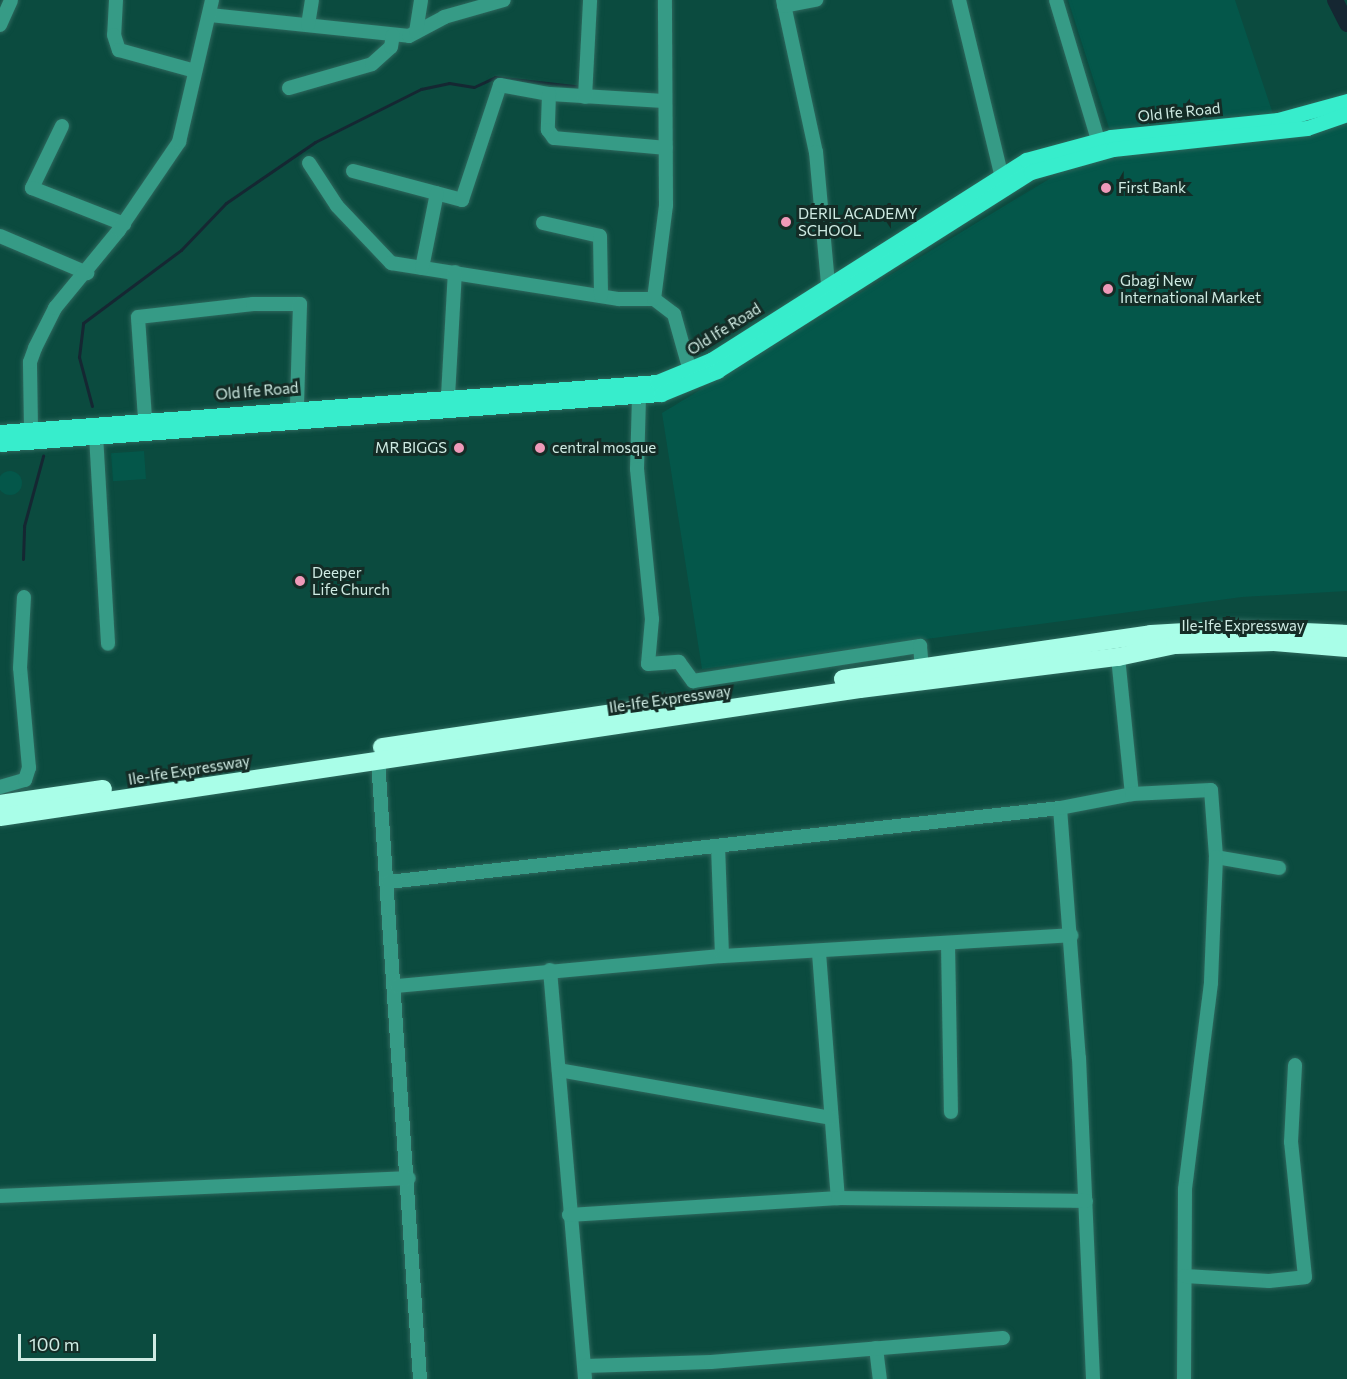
<!DOCTYPE html>
<style>
body{margin:0}
#map{position:relative;width:1347px;height:1379px;overflow:hidden;background:#0b4b3f;font-family:Commissioner,sans-serif}
div>[style]{position:absolute}
.built>*{inset:0;background:#04574a;transform-origin:0 0}
.round{border-radius:50%}
.stream>*{height:3px;margin:-1.5px;padding:0 1.5px;transform-origin:1.5px;border-radius:1.5px;background:#152732}
.river>*{height:16px;margin:-8px;padding:0 8px;transform-origin:8px;border-radius:8px;background:#152732}
.roads{filter:drop-shadow(0 0 2px #2e685d) drop-shadow(0 0 2px #2e685d)}
.minor>*{height:14px;margin:-7px;padding:0 7px;transform-origin:7px;border-radius:7px;background:#369b86}
.major>*{height:15px;margin:-7.5px;padding:0 7.5px;transform-origin:7.5px;border-radius:7.5px;background:#37edcc}
.highway>*{height:18px;margin:-9px;padding:0 9px;transform-origin:9px;border-radius:9px;background:#a9fee8}
.dots>*{width:16px;height:16px;translate:-50% -50%;box-sizing:border-box;border:3px solid #142c26;border-radius:50%}
span{translate:-50% -50%;white-space:nowrap;text-align:center;line-height:1.15;-webkit-text-stroke:6px #142c26;paint-order:stroke}
.street-label{font-size:15px;color:#cfebe3}
.poi-label{font-size:15px;color:#cfebe3}
.left{translate:0 -50%;text-align:left}
.right{translate:-100% -50%;text-align:right}
.scale{position:absolute;left:18px;top:1334px;width:138px;height:27px;box-sizing:border-box;border:3px solid #cfebe3;border-top:0;padding-left:8px;font-size:18px;line-height:21px;white-space:nowrap;color:#cfebe3;-webkit-text-stroke:4px #142c26;paint-order:stroke}
</style>
<div id="map">
<div class="built">
<i style="clip-path:polygon(1068px 0,1235px 0,1274px 117px,1111px 134px)"></i>
<i style="clip-path:polygon(1347px 121px,1347px 591px,1242px 597px,702px 669px,662px 413px,1074px 164px)"></i>
<i style="left:144px;top:451px;width:28px;height:33px;rotate:86deg"></i>
<i class="round" style="left:-2px;top:471px;width:24px;height:24px"></i>
</div>
<div class="stream">
<i style="left:92px;top:406px;width:51px;rotate:-104.9deg"></i>
<i style="left:79px;top:357px;width:34px;rotate:-83deg"></i>
<i style="left:83px;top:323px;width:122px;rotate:-36.7deg"></i>
<i style="left:181px;top:250px;width:65px;rotate:-46.2deg"></i>
<i style="left:226px;top:203px;width:108px;rotate:-34.4deg"></i>
<i style="left:315px;top:142px;width:119px;rotate:-26.6deg"></i>
<i style="left:421px;top:89px;width:29px;rotate:-12deg"></i>
<i style="left:449px;top:83px;width:25px;rotate:9deg"></i>
<i style="left:474px;top:87px;width:23px;rotate:-25deg"></i>
<i style="left:495px;top:77px;width:88px;rotate:6.6deg"></i>
<i style="left:23px;top:559px;width:33px;rotate:-88deg"></i>
<i style="left:24px;top:526px;width:73px;rotate:-74.8deg"></i>
</div>
<div class="river">
<i style="left:1335px;top:0;width:27px;rotate:63deg"></i>
</div>
<div class="roads">
<div class="minor">
<i style="left:116px;top:0;width:35px;rotate:93deg"></i>
<i style="left:114px;top:35px;width:16px;rotate:72deg"></i>
<i style="left:119px;top:50px;width:79px;rotate:15.4deg"></i>
<i style="left:783px;top:0;width:156px;rotate:77.8deg"></i>
<i style="left:816px;top:152px;width:133px;rotate:84.8deg"></i>
<i style="left:959px;top:0;width:178px;rotate:76.4deg"></i>
<i style="left:1056px;top:0;width:146px;rotate:73.3deg"></i>
<i style="left:784px;top:6px;width:33px;rotate:-11deg"></i>
<i style="left:210px;top:15px;width:200px;rotate:6deg"></i>
<i style="left:409px;top:36px;width:40px;rotate:-28deg"></i>
<i style="left:444px;top:17px;width:62px;rotate:-15.8deg"></i>
<i style="left:0;top:25px;width:27px;rotate:-66deg"></i>
<i style="left:308px;top:25px;width:25px;rotate:-81deg"></i>
<i style="left:416px;top:32px;width:32px;rotate:-81deg"></i>
<i style="left:289px;top:88px;width:86px;rotate:-16.1deg"></i>
<i style="left:372px;top:64px;width:25px;rotate:-42deg"></i>
<i style="left:391px;top:47px;width:12px;rotate:-81deg"></i>
<i style="left:549px;top:94px;width:116px;rotate:3.5deg"></i>
<i style="left:585px;top:97px;width:97px;rotate:-87deg"></i>
<i style="left:62px;top:126px;width:69px;rotate:115.8deg"></i>
<i style="left:32px;top:188px;width:99px;rotate:21.4deg"></i>
<i style="left:309px;top:163px;width:51px;rotate:56.9deg"></i>
<i style="left:337px;top:206px;width:79px;rotate:46.5deg"></i>
<i style="left:391px;top:263px;width:231px;rotate:9deg"></i>
<i style="left:619px;top:299px;width:35px"></i>
<i style="left:654px;top:299px;width:25px;rotate:37deg"></i>
<i style="left:674px;top:314px;width:59px;rotate:74.3deg"></i>
<i style="left:353px;top:171px;width:113px;rotate:14.9deg"></i>
<i style="left:462px;top:200px;width:121px;rotate:-71.7deg"></i>
<i style="left:500px;top:85px;width:50px;rotate:10.4deg"></i>
<i style="left:549px;top:94px;width:36px;rotate:92deg"></i>
<i style="left:548px;top:130px;width:10px;rotate:53deg"></i>
<i style="left:554px;top:138px;width:112px;rotate:5.1deg"></i>
<i style="left:543px;top:223px;width:58px;rotate:12.8deg"></i>
<i style="left:600px;top:236px;width:60px;rotate:89deg"></i>
<i style="left:0;top:236px;width:95px;rotate:23deg"></i>
<i style="left:422px;top:268px;width:76px;rotate:-78.7deg"></i>
<i style="left:654px;top:299px;width:95px;rotate:-82.7deg"></i>
<i style="left:666px;top:205px;width:205px;rotate:-90.3deg"></i>
<i style="left:448px;top:396px;width:124px;rotate:-86.8deg"></i>
<i style="left:639px;top:397px;width:72px;rotate:91.6deg"></i>
<i style="left:637px;top:469px;width:151px;rotate:84.3deg"></i>
<i style="left:652px;top:619px;width:45px;rotate:95.1deg"></i>
<i style="left:648px;top:664px;width:31px;rotate:-4deg"></i>
<i style="left:679px;top:662px;width:24px;rotate:54deg"></i>
<i style="left:693px;top:681px;width:230px;rotate:-8.8deg"></i>
<i style="left:920px;top:646px;width:22px;rotate:85deg"></i>
<i style="left:145px;top:418px;width:101px;rotate:-94deg"></i>
<i style="left:138px;top:317px;width:116px;rotate:-6.4deg"></i>
<i style="left:253px;top:304px;width:47px"></i>
<i style="left:300px;top:304px;width:101px;rotate:91.7deg"></i>
<i style="left:31px;top:429px;width:67px;rotate:-90.9deg"></i>
<i style="left:30px;top:362px;width:15px;rotate:-70deg"></i>
<i style="left:35px;top:348px;width:45px;rotate:-63.4deg"></i>
<i style="left:55px;top:308px;width:101px;rotate:-50.6deg"></i>
<i style="left:119px;top:230px;width:107px;rotate:-55.7deg"></i>
<i style="left:179px;top:142px;width:146px;rotate:-76.9deg"></i>
<i style="left:96px;top:435px;width:209px;rotate:86.7deg"></i>
<i style="left:1118px;top:657px;width:138px;rotate:84.2deg"></i>
<i style="left:378px;top:760px;width:620px;rotate:86.12deg"></i>
<i style="left:0;top:787px;width:26px;rotate:-16deg"></i>
<i style="left:25px;top:780px;width:13px;rotate:-72deg"></i>
<i style="left:29px;top:768px;width:100px;rotate:-95.1deg"></i>
<i style="left:20px;top:668px;width:71px;rotate:-86.8deg"></i>
<i style="left:1060px;top:808px;width:251px;rotate:85.7deg"></i>
<i style="left:1079px;top:1058px;width:321px;rotate:87.5deg"></i>
<i style="left:718px;top:846px;width:110px;rotate:87.9deg"></i>
<i style="left:1216px;top:857px;width:64px;rotate:9.9deg"></i>
<i style="left:388px;top:882px;width:676px;rotate:-6.28deg"></i>
<i style="left:1060px;top:808px;width:73px;rotate:-11deg"></i>
<i style="left:1132px;top:794px;width:79px;rotate:-2.9deg"></i>
<i style="left:1211px;top:790px;width:67px;rotate:85.7deg"></i>
<i style="left:1216px;top:857px;width:126px;rotate:92.3deg"></i>
<i style="left:1211px;top:983px;width:208px;rotate:97.2deg"></i>
<i style="left:1185px;top:1189px;width:190px;rotate:90.3deg"></i>
<i style="left:948px;top:944px;width:168px;rotate:89deg"></i>
<i style="left:819px;top:953px;width:246px;rotate:85.6deg"></i>
<i style="left:550px;top:970px;width:410px;rotate:85.1deg"></i>
<i style="left:397px;top:986px;width:326px;rotate:-5.3deg"></i>
<i style="left:722px;top:956px;width:350px;rotate:-3.4deg"></i>
<i style="left:559px;top:1070px;width:276px;rotate:10deg"></i>
<i style="left:0;top:1196px;width:409px;rotate:-2.5deg"></i>
<i style="left:569px;top:1215px;width:270px;rotate:-3.6deg"></i>
<i style="left:838px;top:1198px;width:248px;rotate:0.7deg"></i>
<i style="left:1185px;top:1276px;width:84px;rotate:3.4deg"></i>
<i style="left:1269px;top:1281px;width:36px;rotate:-6deg"></i>
<i style="left:1305px;top:1277px;width:136px;rotate:-95.9deg"></i>
<i style="left:1291px;top:1142px;width:77px;rotate:-87deg"></i>
<i style="left:876px;top:1348px;width:31px;rotate:83deg"></i>
<i style="left:585px;top:1366px;width:126px;rotate:-1.8deg"></i>
<i style="left:711px;top:1362px;width:293px;rotate:-4.7deg"></i>
</div>
<div class="major">
<i style="left:0;top:432px;width:659px;rotate:-4.35deg"></i>
<i style="left:657px;top:382px;width:58px;rotate:-22.2deg"></i>
<i style="left:711px;top:360px;width:373px;rotate:-32.4deg"></i>
<i style="left:1026px;top:160px;width:88px;rotate:-15.1deg"></i>
<i style="left:1111px;top:137px;width:168px;rotate:-5.8deg"></i>
<i style="left:1278px;top:120px;width:72px;rotate:-15.4deg"></i>
<i style="left:0;top:444px;width:663px;rotate:-4.33deg"></i>
<i style="left:661px;top:394px;width:61px;rotate:-22.3deg"></i>
<i style="left:717px;top:371px;width:372px;rotate:-32.4deg"></i>
<i style="left:1031px;top:172px;width:85px;rotate:-15.7deg"></i>
<i style="left:1113px;top:149px;width:195px;rotate:-6.2deg"></i>
<i style="left:1307px;top:128px;width:42px;rotate:-19.3deg"></i>
</div>
<div class="highway">
<i style="left:843px;top:679px;width:311px;rotate:-8.3deg"></i>
<i style="left:1151px;top:634px;width:86px;rotate:-3.3deg"></i>
<i style="left:1237px;top:629px;width:110px;rotate:2.6deg"></i>
<i style="left:382px;top:747px;width:288px;rotate:-8.4deg"></i>
<i style="left:0;top:804px;width:104px;rotate:-8.3deg"></i>
<i style="left:0;top:817px;width:869px;rotate:-8.47deg"></i>
<i style="left:860px;top:689px;width:260px;rotate:-7.1deg"></i>
<i style="left:1118px;top:657px;width:58px;rotate:-11.9deg"></i>
<i style="left:1175px;top:645px;width:99px;rotate:-1.7deg"></i>
<i style="left:1274px;top:642px;width:73px;rotate:4.7deg"></i>
</div>
</div>
<div class="dots">
<i style="left:1106px;top:188px;background:#ef9ab9"></i>
<i style="left:786px;top:222px;background:#ef9ab9"></i>
<i style="left:1108px;top:289px;background:#ef9ab9"></i>
<i style="left:459px;top:448px;background:#ef9ab9"></i>
<i style="left:540px;top:448px;background:#ef9ab9"></i>
<i style="left:300px;top:581px;background:#ef9ab9"></i>
</div>
<div class="street-label">
<span style="left:1179px;top:112px;rotate:-6deg">Old Ife Road</span>
<span style="left:724px;top:329px;rotate:-32deg">Old Ife Road</span>
<span style="left:257px;top:391px;rotate:-5deg">Old Ife Road</span>
<span style="left:1243px;top:626px">Ile-Ife Expressway</span>
<span style="left:670px;top:699px;rotate:-8deg">Ile-Ife Expressway</span>
<span style="left:189px;top:770px;rotate:-9deg">Ile-Ife Expressway</span>
</div>
<div class="poi-label">
<span class="left" style="left:1118px;top:188px">First Bank</span>
<span class="left" style="left:798px;top:222px">DERIL ACADEMY<br>SCHOOL</span>
<span class="left" style="left:1120px;top:289px">Gbagi New<br>International Market</span>
<span class="right" style="left:447px;top:448px">MR BIGGS</span>
<span class="left" style="left:552px;top:448px">central mosque</span>
<span class="left" style="left:312px;top:581px">Deeper<br>Life Church</span>
</div>
<div class="scale">100 m</div>
</div>
